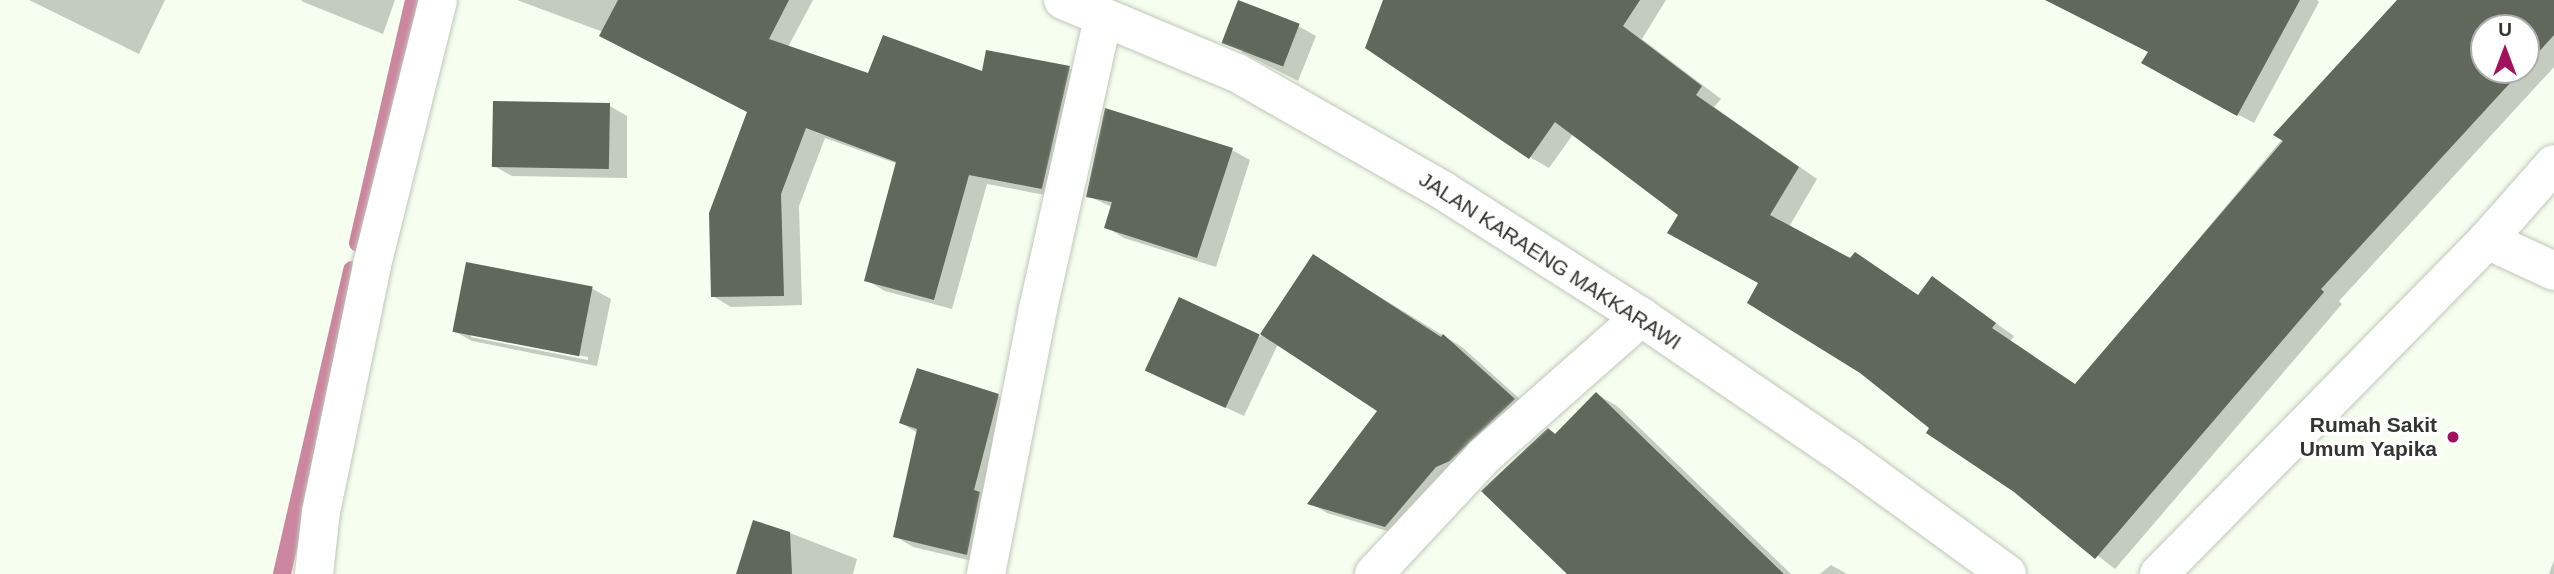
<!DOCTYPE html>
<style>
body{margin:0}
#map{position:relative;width:2554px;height:574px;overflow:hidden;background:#f5feef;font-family:Helvetica,sans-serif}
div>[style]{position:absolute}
.shadow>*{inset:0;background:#0003}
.stream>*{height:18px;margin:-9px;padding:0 9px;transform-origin:9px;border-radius:9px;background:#cc869f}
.building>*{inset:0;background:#60675b;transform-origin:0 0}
.roads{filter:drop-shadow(0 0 2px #bfc7b9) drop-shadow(0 0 2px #bfc7b9)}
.minor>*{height:38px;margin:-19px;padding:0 19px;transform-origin:19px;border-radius:19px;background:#fff}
.primary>*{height:38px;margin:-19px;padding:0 19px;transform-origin:19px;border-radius:19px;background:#fff}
.dots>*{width:19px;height:19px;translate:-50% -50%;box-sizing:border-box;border:4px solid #fff;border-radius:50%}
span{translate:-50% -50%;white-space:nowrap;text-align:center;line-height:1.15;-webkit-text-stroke:7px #fff;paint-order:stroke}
.street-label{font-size:21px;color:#323530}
.poi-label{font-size:21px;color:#323530;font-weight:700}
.right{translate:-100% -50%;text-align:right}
.north{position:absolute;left:2470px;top:14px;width:70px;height:70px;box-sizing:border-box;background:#fff;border:2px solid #adaeac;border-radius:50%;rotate:0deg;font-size:19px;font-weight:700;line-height:28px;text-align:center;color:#323530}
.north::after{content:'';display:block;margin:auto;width:24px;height:32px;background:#a1135c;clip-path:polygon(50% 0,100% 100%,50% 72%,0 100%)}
</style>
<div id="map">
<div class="shadow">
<i style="clip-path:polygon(29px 0,165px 0,139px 54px)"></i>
<i style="clip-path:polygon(395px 0,383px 34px,301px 1px,302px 0)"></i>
<i style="clip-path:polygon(517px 0,813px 0,788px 47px,870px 76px,1069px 68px,1088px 78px,1061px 198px,987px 184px,952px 309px,885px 291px,866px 280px,898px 164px,825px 138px,799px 206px,802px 305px,731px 307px,713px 296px,748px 112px,603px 32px)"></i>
<i style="clip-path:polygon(evenodd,1385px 0,1666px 0,1642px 39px,1721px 99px,1714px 107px,1817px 179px,1789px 227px,1920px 296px,1933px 278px,2014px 336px,2010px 341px,2076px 385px,2399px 0,2554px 0,2554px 67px,2339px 301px,2342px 304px,2115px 569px,1861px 372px,1681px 215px,1574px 133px,1549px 168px,1530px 157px,1385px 0,2484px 28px,2526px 28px,2526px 70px,2484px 70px,2484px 28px)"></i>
<i style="clip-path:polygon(2047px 0,2317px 0,2319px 2px,2254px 123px,2159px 72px,2150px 52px)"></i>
<i style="clip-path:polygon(1298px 26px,1316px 36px,1298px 81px,1241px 52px)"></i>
<i style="clip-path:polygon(610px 106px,627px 116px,627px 178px,512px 176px,494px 166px)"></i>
<i style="clip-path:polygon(1232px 150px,1250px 160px,1216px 267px,1124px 238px,1106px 227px,1112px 207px,1088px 196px)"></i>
<i style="clip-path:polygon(1313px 256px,1462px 347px,1532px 410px,1404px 536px,1327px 513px,1310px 503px,1380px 411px,1278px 344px,1244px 416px,1165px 379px,1180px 299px,1260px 337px)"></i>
<i style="clip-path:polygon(evenodd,468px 264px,593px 289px,611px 299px,597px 366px,472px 341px,454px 331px,468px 264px,471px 334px,588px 357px,588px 360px,471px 337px,471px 334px)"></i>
<i style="clip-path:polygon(1596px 394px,1617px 406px,1791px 574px,1570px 574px,1556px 435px)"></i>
<i style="clip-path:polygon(998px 396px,1016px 406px,985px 564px,913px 547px,895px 536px,918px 433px,901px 423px)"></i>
<i style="clip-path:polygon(790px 533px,857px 559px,853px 574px,741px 574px)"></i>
<i style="clip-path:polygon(2554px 560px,2554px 574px,2549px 574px)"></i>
<i style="clip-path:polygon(1831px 565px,1847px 574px,1820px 574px)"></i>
</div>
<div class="stream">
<i style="left:358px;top:243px;width:249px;rotate:-77deg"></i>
<i style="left:282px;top:574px;width:312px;rotate:-77deg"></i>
</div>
<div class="building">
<i style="clip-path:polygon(618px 0,789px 0,769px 39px,868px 73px,883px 35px,982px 71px,986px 50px,1070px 66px,1042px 189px,969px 175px,934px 300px,864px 281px,896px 162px,806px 128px,781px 194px,784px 296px,711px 297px,709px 213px,747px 112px,599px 36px)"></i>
<i style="left:1238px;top:0;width:66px;height:46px;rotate:21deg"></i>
<i style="clip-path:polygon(1383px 0,1640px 0,1623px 26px,1702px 86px,1696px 95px,1799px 167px,1770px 215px,1850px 258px,1855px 252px,1918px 295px,1932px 276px,1996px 323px,1992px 328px,2075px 384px,2283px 141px,2273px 135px,2397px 0,2554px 0,2554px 35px,2526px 66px,2526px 28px,2484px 28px,2484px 70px,2522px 70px,2321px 289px,2324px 292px,2095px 559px,2014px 492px,1926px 433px,1929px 428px,1860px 373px,1747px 303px,1758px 283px,1667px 233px,1678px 215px,1555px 122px,1529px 159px,1365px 48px)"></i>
<i style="clip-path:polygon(2045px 0,2300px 0,2237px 116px,2141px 63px,2148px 52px)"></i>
<i style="left:493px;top:101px;width:117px;height:66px;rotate:1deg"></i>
<i style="clip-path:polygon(1105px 108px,1233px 148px,1197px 258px,1104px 228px,1112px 202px,1086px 197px)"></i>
<i style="clip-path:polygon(1313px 254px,1441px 337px,1443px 334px,1515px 399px,1450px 461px,1436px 467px,1385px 527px,1307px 504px,1377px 411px,1260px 334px)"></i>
<i style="left:466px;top:262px;width:129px;height:71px;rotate:11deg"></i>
<i style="left:1179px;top:297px;width:89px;height:81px;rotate:25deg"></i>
<i style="clip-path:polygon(917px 368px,999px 394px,974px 490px,980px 492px,967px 555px,893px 537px,917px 429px,899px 423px)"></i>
<i style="clip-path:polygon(1596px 392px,1784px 574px,1567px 574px,1481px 491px,1548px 428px,1555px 434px)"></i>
<i style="clip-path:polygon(753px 520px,790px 532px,792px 574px,736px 574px)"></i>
</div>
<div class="roads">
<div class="minor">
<i style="left:1063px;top:0;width:189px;rotate:22.8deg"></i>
<i style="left:1237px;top:73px;width:236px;rotate:29.7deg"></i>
<i style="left:1442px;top:190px;width:236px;rotate:32.5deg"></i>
<i style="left:1641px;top:317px;width:252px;rotate:34.3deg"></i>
<i style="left:1849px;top:459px;width:195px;rotate:36deg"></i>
<i style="left:2487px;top:240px;width:74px;rotate:24.8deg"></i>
<i style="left:314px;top:574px;width:62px;rotate:-83.6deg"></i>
<i style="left:321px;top:512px;width:252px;rotate:-78.3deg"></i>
<i style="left:372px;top:265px;width:273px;rotate:-76deg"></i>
<i style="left:986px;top:574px;width:270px;rotate:-78.9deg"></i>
<i style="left:1038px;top:309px;width:298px;rotate:-77.4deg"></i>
<i style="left:1374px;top:574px;width:161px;rotate:-47deg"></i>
<i style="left:1484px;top:456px;width:210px;rotate:-41.5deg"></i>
</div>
<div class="primary">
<i style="left:2159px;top:574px;width:468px;rotate:-45.5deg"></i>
<i style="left:2487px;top:240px;width:101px;rotate:-48.6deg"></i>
</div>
</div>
<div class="dots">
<i style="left:2453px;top:437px;background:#a1135c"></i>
</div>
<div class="street-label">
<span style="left:1550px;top:261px;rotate:33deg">JALAN KARAENG MAKKARAWI</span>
</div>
<div class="poi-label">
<span class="right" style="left:2437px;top:437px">Rumah Sakit<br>Umum Yapika</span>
</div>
<div class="north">U</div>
</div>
